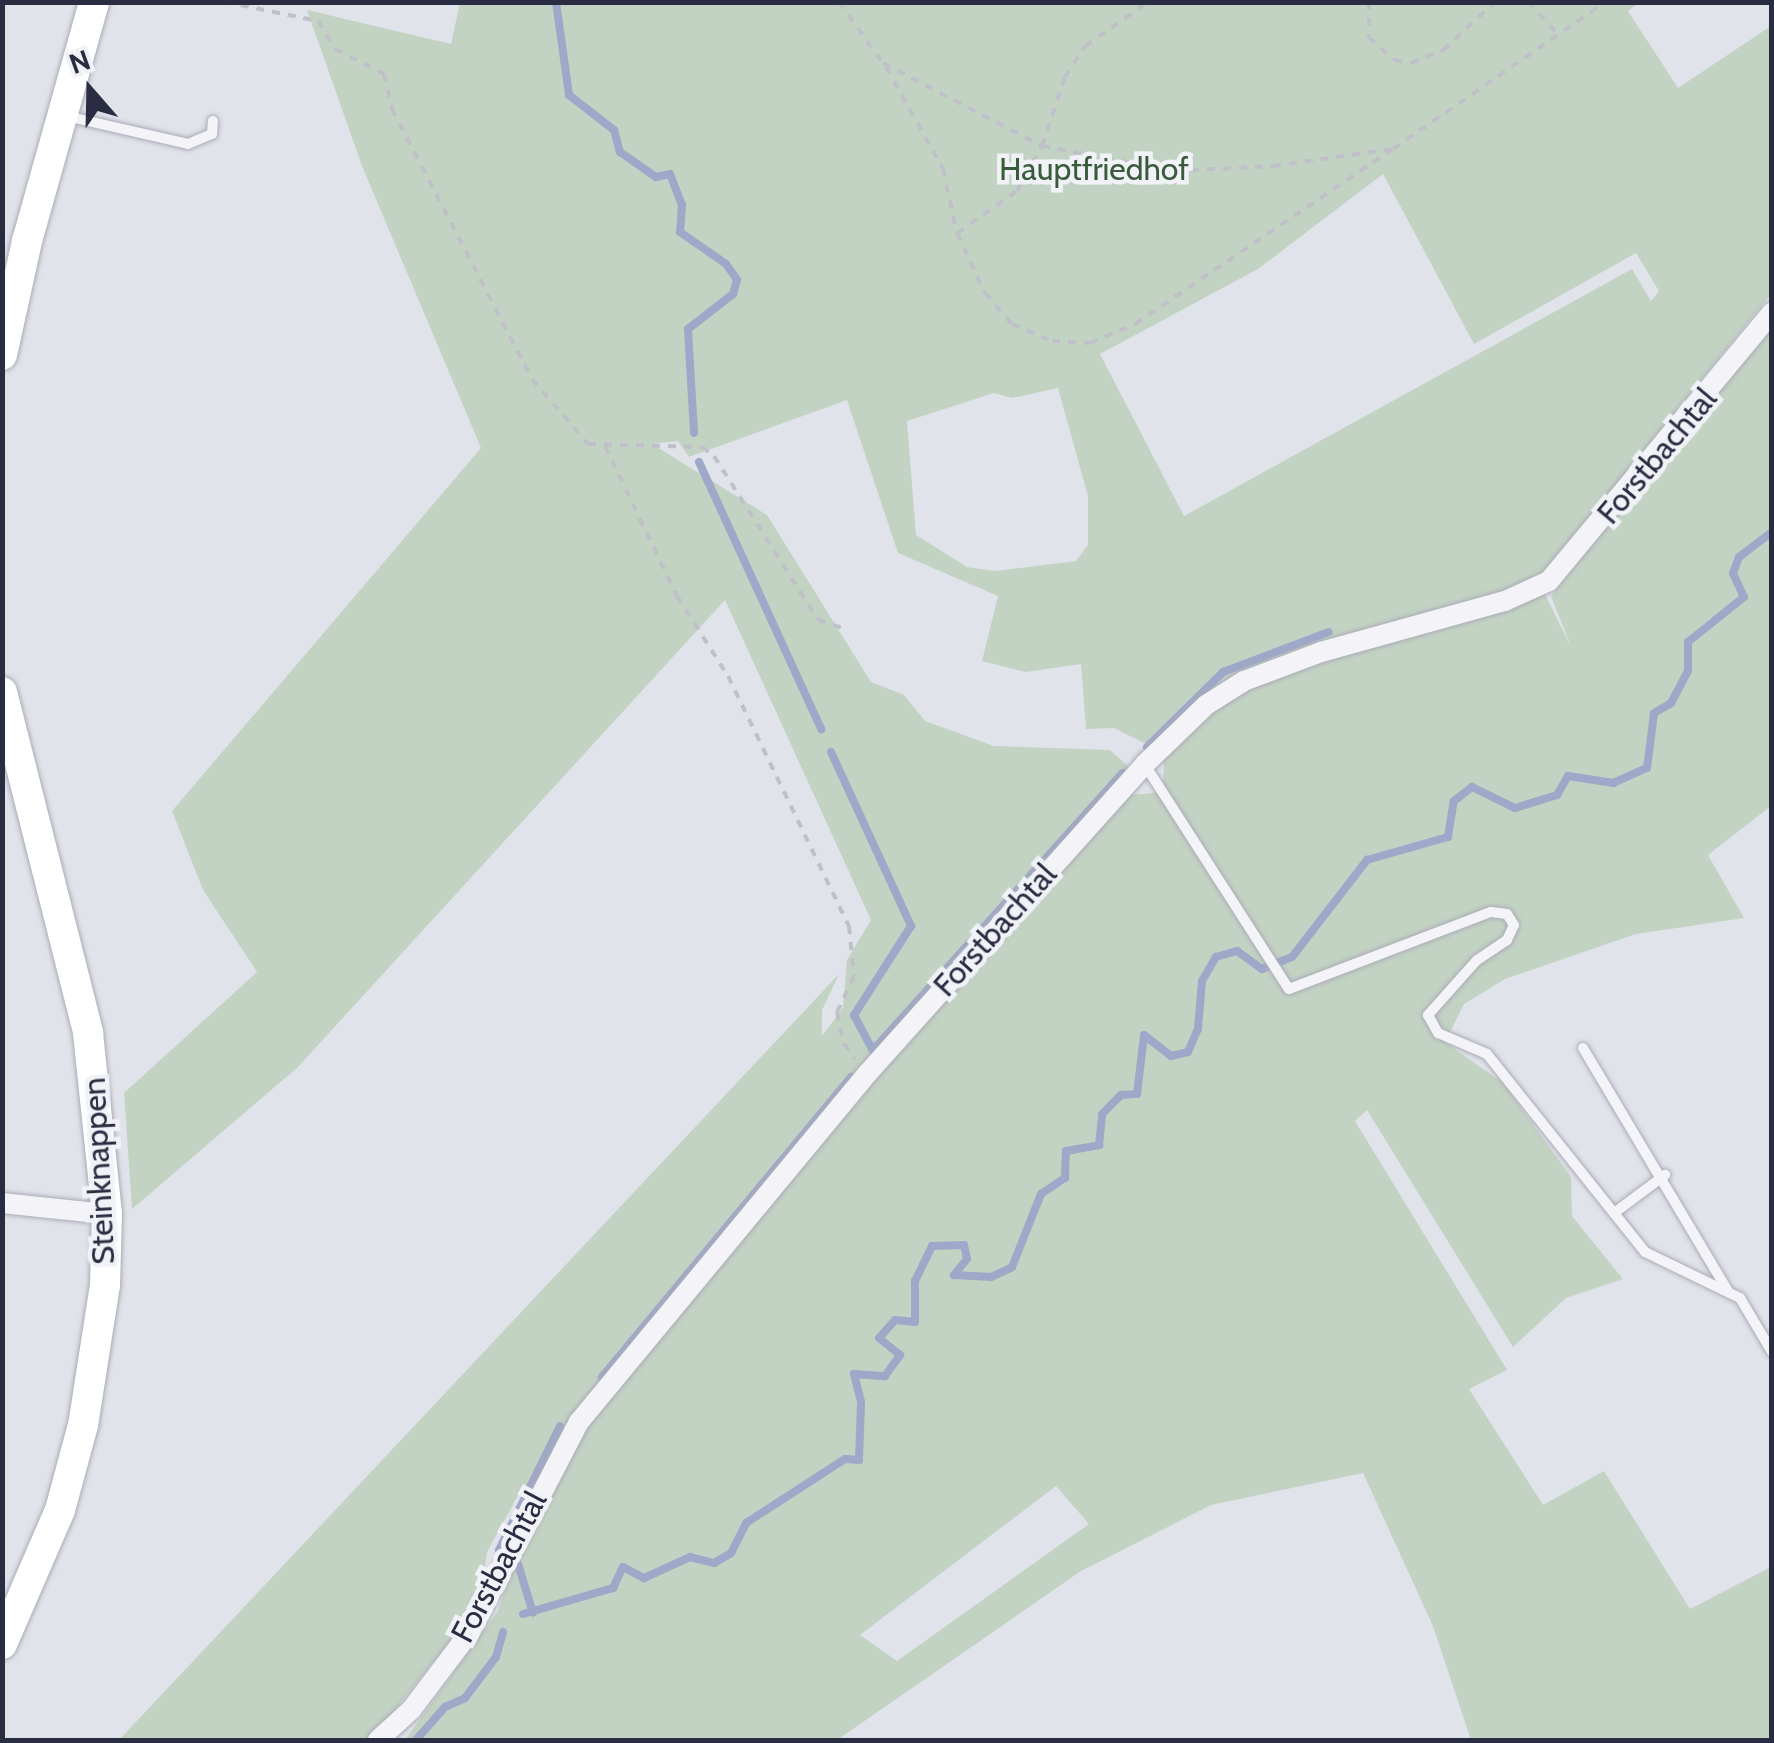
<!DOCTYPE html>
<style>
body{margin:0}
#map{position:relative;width:1774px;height:1743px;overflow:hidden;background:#e1e3ea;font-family:Cabin,sans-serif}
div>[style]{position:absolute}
.green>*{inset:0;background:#c3d3c3}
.stream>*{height:8px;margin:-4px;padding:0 4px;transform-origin:4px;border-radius:4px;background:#9ea8c8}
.path>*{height:4px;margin-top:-2px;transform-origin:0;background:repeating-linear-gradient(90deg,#bfc0c8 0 8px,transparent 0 16px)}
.roads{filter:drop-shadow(0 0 2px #aaacb7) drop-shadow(0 0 2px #aaacb7)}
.lane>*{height:10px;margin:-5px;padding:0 5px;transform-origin:5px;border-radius:5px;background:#f4f4f8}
.street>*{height:20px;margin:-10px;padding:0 10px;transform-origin:10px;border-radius:10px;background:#f4f4f8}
.secondary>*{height:30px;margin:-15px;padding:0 15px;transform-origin:15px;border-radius:15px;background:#fff}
span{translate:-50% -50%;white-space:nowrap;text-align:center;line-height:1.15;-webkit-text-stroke:9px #f1f2f7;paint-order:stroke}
.park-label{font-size:32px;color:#385c3a}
.street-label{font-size:32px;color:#2a2d41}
.frame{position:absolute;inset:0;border:5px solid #2a2d41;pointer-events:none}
.north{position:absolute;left:40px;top:40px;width:100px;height:100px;-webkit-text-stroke:8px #f1f2f7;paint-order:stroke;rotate:340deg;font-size:28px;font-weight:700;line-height:40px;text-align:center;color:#2a2d41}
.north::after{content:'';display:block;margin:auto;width:35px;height:45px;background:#2a2d41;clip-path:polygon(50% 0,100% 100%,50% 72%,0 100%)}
</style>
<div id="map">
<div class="green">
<i style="clip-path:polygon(evenodd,460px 2px,1638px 3px,1628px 11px,1678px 88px,1771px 26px,1771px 294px,1538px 580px,1571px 647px,1551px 596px,1771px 320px,1771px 806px,1708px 855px,1744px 918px,1636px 934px,1505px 979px,1464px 1004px,1445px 1042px,1503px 1083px,1571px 1177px,1572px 1216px,1623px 1279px,1566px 1298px,1513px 1347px,1367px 1110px,1355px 1121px,1507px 1370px,1469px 1389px,1543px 1505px,1604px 1471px,1690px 1609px,1771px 1567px,1771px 1740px,1471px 1740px,1433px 1626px,1363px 1473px,1211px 1505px,1081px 1571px,837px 1740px,405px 1740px,498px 1611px,516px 1553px,545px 1505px,520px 1492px,487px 1552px,479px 1605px,377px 1732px,390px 1740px,119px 1740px,839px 974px,822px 1010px,822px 1036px,843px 1008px,847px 960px,871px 920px,725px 600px,297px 1068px,132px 1209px,124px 1093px,257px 972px,203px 890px,172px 811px,481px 448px,362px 166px,307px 10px,451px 44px,460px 2px,1383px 174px,1474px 344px,1636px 253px,1659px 291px,1651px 301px,1632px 269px,1184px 516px,1100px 354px,1258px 269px,1383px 174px,460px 2px,1058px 388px,1088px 496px,1088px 545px,1076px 561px,995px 571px,967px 567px,916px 535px,907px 421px,994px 393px,1012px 398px,1058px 388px,460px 2px,847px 400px,898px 553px,998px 596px,982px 661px,1026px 672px,1081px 664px,1086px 729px,1114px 728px,1150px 746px,1186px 708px,1208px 716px,1164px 758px,1163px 792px,1130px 795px,1128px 766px,1110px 750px,994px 746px,925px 721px,904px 695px,871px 682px,767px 515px,652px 444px,678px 441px,689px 457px,847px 400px,460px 2px,1056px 1486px,1089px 1524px,897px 1661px,860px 1635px,1056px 1486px)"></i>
</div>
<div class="stream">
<i style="left:556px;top:2px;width:94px;rotate:82deg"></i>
<i style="left:569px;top:95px;width:57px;rotate:37.9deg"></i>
<i style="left:614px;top:130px;width:23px;rotate:75deg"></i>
<i style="left:620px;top:152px;width:44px;rotate:34.8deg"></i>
<i style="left:656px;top:177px;width:14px;rotate:-12deg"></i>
<i style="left:670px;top:174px;width:33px;rotate:69deg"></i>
<i style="left:682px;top:205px;width:27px;rotate:94deg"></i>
<i style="left:680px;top:232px;width:56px;rotate:34.8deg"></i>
<i style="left:726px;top:264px;width:19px;rotate:55deg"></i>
<i style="left:737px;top:280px;width:15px;rotate:106deg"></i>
<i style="left:733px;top:294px;width:57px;rotate:142.1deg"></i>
<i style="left:688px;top:329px;width:104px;rotate:86.7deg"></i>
<i style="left:699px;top:462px;width:294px;rotate:65.4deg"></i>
<i style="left:1147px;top:747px;width:107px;rotate:-44.6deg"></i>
<i style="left:1223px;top:672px;width:113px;rotate:-20.7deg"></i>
<i style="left:831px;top:752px;width:192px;rotate:65.3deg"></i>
<i style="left:911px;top:926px;width:106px;rotate:122.6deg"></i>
<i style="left:854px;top:1015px;width:40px;rotate:62deg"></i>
<i style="left:875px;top:1048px;width:370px;rotate:-48deg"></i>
<i style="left:602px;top:1377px;width:390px;rotate:-50.3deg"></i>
<i style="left:499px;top:1550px;width:138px;rotate:-63.8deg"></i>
<i style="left:518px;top:1564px;width:51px;rotate:73deg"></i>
<i style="left:523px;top:1614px;width:94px;rotate:-16.1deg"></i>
<i style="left:613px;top:1588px;width:23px;rotate:-65deg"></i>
<i style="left:623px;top:1567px;width:24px;rotate:28deg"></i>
<i style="left:644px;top:1578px;width:51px;rotate:-24.5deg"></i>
<i style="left:690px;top:1557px;width:25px;rotate:14deg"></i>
<i style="left:714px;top:1563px;width:20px;rotate:-30deg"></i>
<i style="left:731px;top:1553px;width:34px;rotate:-63deg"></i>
<i style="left:746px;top:1523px;width:118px;rotate:-32.9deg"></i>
<i style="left:845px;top:1459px;width:14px;rotate:4deg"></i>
<i style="left:859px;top:1460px;width:58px;rotate:-88deg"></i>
<i style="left:861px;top:1402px;width:29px;rotate:-104deg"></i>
<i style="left:854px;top:1374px;width:31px;rotate:4deg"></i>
<i style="left:885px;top:1376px;width:26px;rotate:-54deg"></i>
<i style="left:900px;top:1355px;width:27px;rotate:-141deg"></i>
<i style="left:879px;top:1338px;width:24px;rotate:-48deg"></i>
<i style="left:895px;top:1320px;width:20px;rotate:6deg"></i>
<i style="left:915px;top:1322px;width:41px;rotate:-90deg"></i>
<i style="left:915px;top:1281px;width:39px;rotate:-64deg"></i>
<i style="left:932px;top:1246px;width:32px;rotate:-2deg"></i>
<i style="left:964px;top:1245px;width:14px;rotate:78deg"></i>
<i style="left:967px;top:1259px;width:21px;rotate:129deg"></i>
<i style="left:954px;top:1275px;width:37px;rotate:3deg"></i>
<i style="left:991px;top:1277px;width:23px;rotate:-25deg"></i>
<i style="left:1012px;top:1267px;width:79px;rotate:-68.3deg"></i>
<i style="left:1041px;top:1194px;width:29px;rotate:-34deg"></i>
<i style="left:1065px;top:1178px;width:27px;rotate:-88deg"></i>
<i style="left:1066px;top:1151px;width:34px;rotate:-10deg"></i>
<i style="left:1099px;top:1145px;width:31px;rotate:-84deg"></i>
<i style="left:1102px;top:1114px;width:27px;rotate:-45deg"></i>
<i style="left:1121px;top:1095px;width:16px;rotate:-4deg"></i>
<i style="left:1137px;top:1094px;width:59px;rotate:-83.2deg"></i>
<i style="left:1144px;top:1035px;width:34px;rotate:38deg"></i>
<i style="left:1171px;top:1056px;width:17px;rotate:-13deg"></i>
<i style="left:1188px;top:1052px;width:25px;rotate:-67deg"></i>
<i style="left:1198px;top:1029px;width:48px;rotate:-85.2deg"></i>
<i style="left:1202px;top:981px;width:28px;rotate:-60deg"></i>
<i style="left:1216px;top:957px;width:22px;rotate:-16deg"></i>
<i style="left:1237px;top:951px;width:31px;rotate:36deg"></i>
<i style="left:1262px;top:969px;width:32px;rotate:-22deg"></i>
<i style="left:1292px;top:957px;width:123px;rotate:-52.3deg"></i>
<i style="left:1367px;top:860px;width:84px;rotate:-15.9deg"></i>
<i style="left:1448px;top:837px;width:36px;rotate:-81deg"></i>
<i style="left:1454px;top:801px;width:23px;rotate:-38deg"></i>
<i style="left:1472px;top:787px;width:48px;rotate:26deg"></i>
<i style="left:1515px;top:808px;width:44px;rotate:-17.2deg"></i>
<i style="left:1557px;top:795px;width:22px;rotate:-60deg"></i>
<i style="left:1568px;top:776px;width:46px;rotate:8.8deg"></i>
<i style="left:1613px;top:783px;width:37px;rotate:-24deg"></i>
<i style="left:1647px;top:768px;width:55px;rotate:-82.7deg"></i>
<i style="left:1654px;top:713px;width:20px;rotate:-30deg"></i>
<i style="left:1671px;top:703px;width:36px;rotate:-62deg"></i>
<i style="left:1688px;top:671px;width:29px;rotate:-90deg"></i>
<i style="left:1688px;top:642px;width:72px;rotate:-38.8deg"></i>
<i style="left:1744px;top:597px;width:26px;rotate:-115deg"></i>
<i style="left:1733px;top:573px;width:17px;rotate:-69deg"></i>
<i style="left:1739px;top:557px;width:41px;rotate:-37.1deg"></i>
<i style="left:416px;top:1740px;width:44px;rotate:-48.7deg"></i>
<i style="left:445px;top:1707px;width:22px;rotate:-24deg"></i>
<i style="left:465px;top:1698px;width:51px;rotate:-52.9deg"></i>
<i style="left:496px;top:1657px;width:26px;rotate:-74deg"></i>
</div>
<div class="path">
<i style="left:225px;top:2px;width:95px;rotate:11.5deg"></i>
<i style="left:318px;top:21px;width:33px;rotate:59deg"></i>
<i style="left:335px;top:49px;width:55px;rotate:27deg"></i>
<i style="left:384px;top:74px;width:36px;rotate:77deg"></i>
<i style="left:392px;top:109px;width:304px;rotate:62.6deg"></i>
<i style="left:532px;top:379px;width:86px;rotate:49.3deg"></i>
<i style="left:588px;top:444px;width:114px;rotate:1.5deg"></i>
<i style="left:702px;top:447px;width:15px;rotate:37deg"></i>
<i style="left:714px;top:456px;width:194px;rotate:57.6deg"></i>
<i style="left:818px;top:620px;width:32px;rotate:18deg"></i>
<i style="left:839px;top:2px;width:75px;rotate:54.2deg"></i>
<i style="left:883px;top:63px;width:179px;rotate:27.6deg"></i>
<i style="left:1042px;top:146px;width:135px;rotate:10.6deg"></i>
<i style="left:1175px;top:171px;width:98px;rotate:-2.9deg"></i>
<i style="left:1273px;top:166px;width:121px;rotate:-8.1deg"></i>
<i style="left:1393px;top:149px;width:258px;rotate:-34.7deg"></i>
<i style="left:1369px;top:2px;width:35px;rotate:90deg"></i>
<i style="left:1369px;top:37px;width:34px;rotate:43deg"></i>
<i style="left:1394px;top:60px;width:17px;rotate:10deg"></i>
<i style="left:1411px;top:63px;width:35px;rotate:-22deg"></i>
<i style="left:1443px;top:50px;width:71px;rotate:-42.7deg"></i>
<i style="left:1528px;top:2px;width:45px;rotate:46.8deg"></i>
<i style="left:886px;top:67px;width:117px;rotate:60.8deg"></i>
<i style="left:943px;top:169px;width:66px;rotate:77.7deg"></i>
<i style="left:957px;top:233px;width:66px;rotate:65deg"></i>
<i style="left:985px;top:293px;width:41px;rotate:48.9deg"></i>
<i style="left:1012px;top:324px;width:43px;rotate:23deg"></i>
<i style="left:1052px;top:341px;width:38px;rotate:3deg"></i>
<i style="left:1090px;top:343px;width:49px;rotate:-22.9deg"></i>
<i style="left:1135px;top:324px;width:310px;rotate:-34.2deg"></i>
<i style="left:957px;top:233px;width:73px;rotate:-35deg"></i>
<i style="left:1017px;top:191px;width:51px;rotate:-60.9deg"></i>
<i style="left:1042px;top:146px;width:73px;rotate:-71.6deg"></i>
<i style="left:1065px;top:77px;width:37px;rotate:-57deg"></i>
<i style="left:1085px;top:46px;width:77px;rotate:-34.9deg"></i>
<i style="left:605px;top:446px;width:166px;rotate:64.4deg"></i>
<i style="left:677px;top:596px;width:95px;rotate:57.5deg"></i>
<i style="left:728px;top:676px;width:278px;rotate:64.2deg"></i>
<i style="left:849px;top:926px;width:50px;rotate:84.3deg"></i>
<i style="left:854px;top:976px;width:40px;rotate:115deg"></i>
<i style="left:837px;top:1012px;width:33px;rotate:78deg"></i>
<i style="left:844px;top:1044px;width:19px;rotate:54deg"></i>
</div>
<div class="roads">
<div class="lane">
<i style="left:66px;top:116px;width:125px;rotate:12.9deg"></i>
<i style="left:188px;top:144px;width:26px;rotate:-23deg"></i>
<i style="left:212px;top:134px;width:13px;rotate:-86deg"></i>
<i style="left:1145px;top:765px;width:266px;rotate:57.3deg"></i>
<i style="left:1289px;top:989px;width:216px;rotate:-20.9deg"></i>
<i style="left:1491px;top:912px;width:16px;rotate:7deg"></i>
<i style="left:1507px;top:914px;width:13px;rotate:58deg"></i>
<i style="left:1514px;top:925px;width:17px;rotate:115deg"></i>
<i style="left:1507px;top:940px;width:36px;rotate:146deg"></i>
<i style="left:1477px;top:960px;width:74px;rotate:131.7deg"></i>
<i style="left:1428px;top:1015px;width:21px;rotate:61deg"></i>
<i style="left:1438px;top:1033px;width:53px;rotate:23.2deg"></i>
<i style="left:1487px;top:1054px;width:253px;rotate:51.4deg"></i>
<i style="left:1645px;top:1252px;width:106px;rotate:25.8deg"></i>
<i style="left:1740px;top:1298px;width:63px;rotate:59.3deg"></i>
<i style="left:1583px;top:1048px;width:283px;rotate:59.2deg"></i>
<i style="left:1614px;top:1213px;width:64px;rotate:-36.7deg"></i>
</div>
<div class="street">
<i style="left:2px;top:1203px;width:106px;rotate:6deg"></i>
<i style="left:378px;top:1740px;width:45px;rotate:-42.3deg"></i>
<i style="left:411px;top:1710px;width:98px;rotate:-52.9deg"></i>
<i style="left:470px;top:1632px;width:237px;rotate:-62.6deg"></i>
<i style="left:579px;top:1422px;width:452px;rotate:-50.4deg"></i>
<i style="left:867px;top:1074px;width:416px;rotate:-48.1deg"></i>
<i style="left:1145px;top:764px;width:85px;rotate:-44deg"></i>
<i style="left:1206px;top:705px;width:45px;rotate:-32.3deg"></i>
<i style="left:1244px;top:681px;width:82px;rotate:-20.6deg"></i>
<i style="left:1321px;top:652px;width:191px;rotate:-15.5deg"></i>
<i style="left:1505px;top:601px;width:48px;rotate:-24.4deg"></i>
<i style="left:1549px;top:581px;width:349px;rotate:-50.3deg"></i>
</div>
<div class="secondary">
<i style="left:2px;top:355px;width:117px;rotate:-77.6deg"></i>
<i style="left:27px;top:241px;width:248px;rotate:-74.3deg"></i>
<i style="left:2px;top:692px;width:352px;rotate:75.8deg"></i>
<i style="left:88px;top:1033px;width:182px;rotate:84deg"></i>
<i style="left:107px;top:1214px;width:71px;rotate:91.6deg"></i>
<i style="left:105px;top:1285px;width:142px;rotate:98.9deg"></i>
<i style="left:83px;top:1425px;width:88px;rotate:105.1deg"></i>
<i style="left:60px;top:1510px;width:146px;rotate:113.4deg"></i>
</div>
</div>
<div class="park-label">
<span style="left:1094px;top:169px">Hauptfriedhof</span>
</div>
<div class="street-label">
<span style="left:1657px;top:456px;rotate:-50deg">Forstbachtal</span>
<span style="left:995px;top:930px;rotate:-48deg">Forstbachtal</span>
<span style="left:99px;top:1171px;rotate:-93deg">Steinknappen</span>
<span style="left:499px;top:1567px;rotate:-62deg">Forstbachtal</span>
</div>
<div class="frame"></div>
<div class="north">N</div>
</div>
